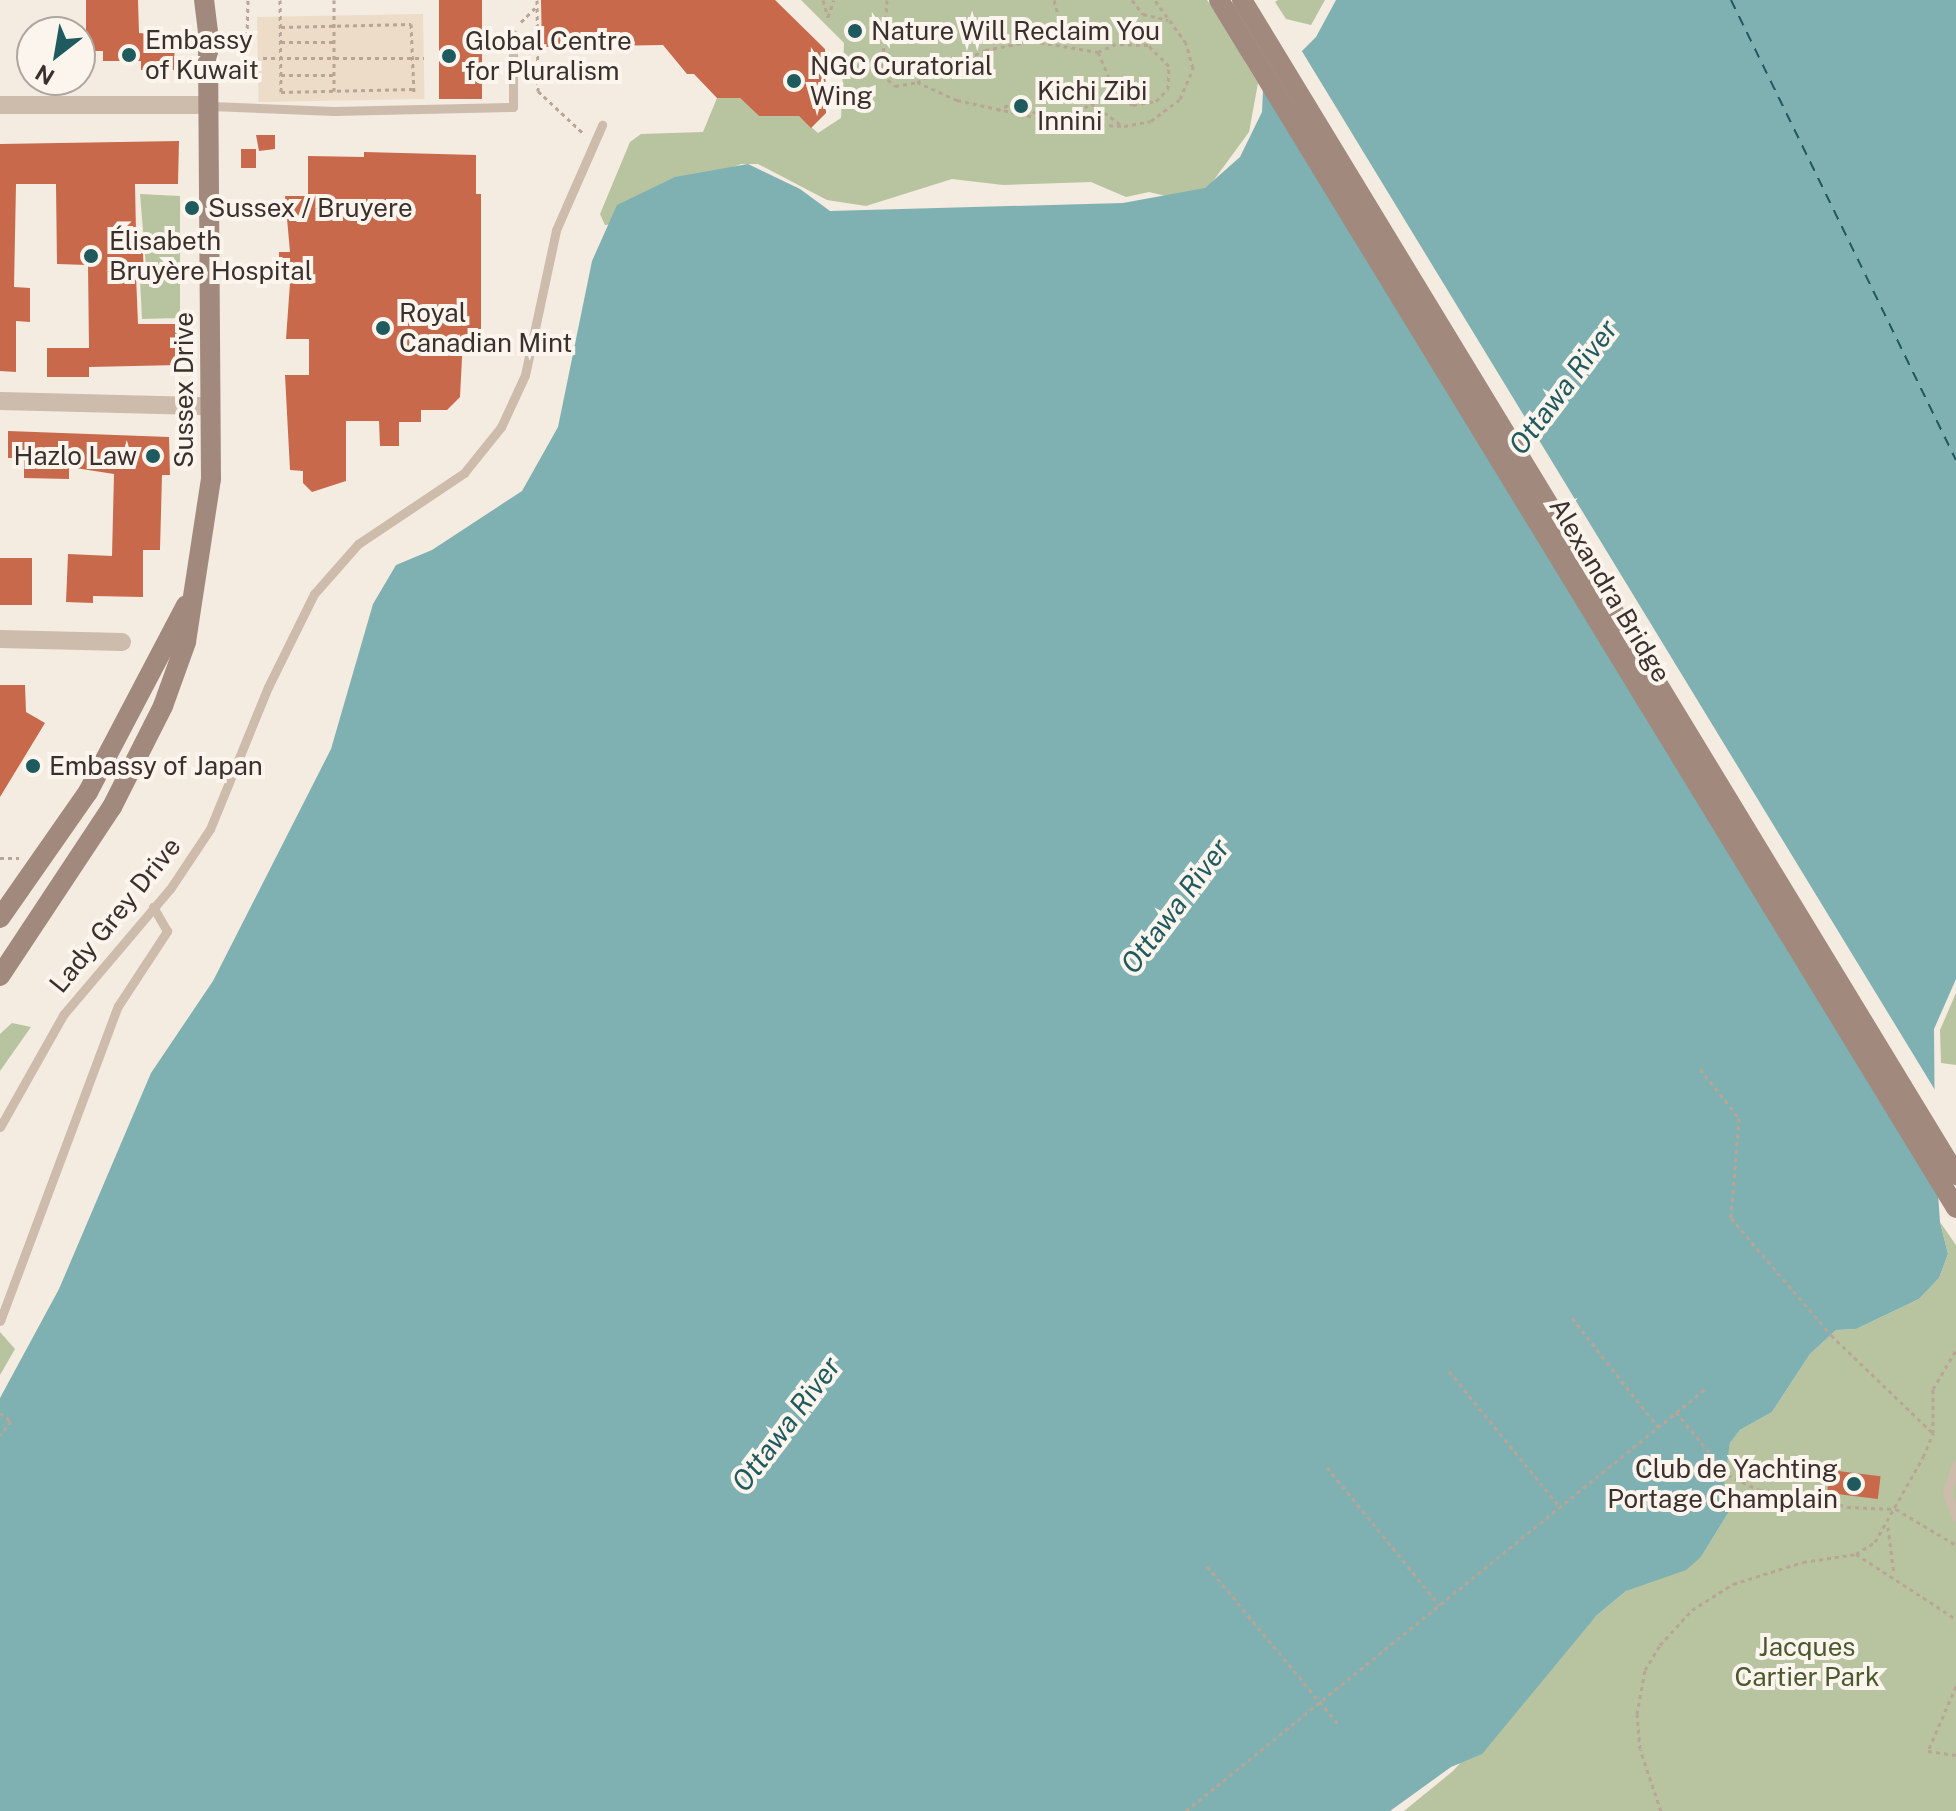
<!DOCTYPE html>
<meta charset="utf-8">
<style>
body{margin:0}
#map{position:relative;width:1956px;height:1811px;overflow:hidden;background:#f4ebe1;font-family:"Public Sans",sans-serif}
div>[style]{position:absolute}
.green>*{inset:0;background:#b8c4a0}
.plaza>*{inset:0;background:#ecdcc8;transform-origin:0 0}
.water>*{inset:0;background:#7fb0b2}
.pier>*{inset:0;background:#f4ebe1}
.ferry>*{height:2px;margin-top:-1px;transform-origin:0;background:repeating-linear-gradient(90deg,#1f5a5e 0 10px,transparent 0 18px)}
.building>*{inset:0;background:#c8694b;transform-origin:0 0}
.path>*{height:3px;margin-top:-1.5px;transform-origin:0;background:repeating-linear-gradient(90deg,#b9a596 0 4px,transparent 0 8px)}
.lane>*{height:9px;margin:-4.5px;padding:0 4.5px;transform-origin:4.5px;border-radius:4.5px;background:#cdbbac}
.street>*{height:18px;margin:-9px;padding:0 9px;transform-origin:9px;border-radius:9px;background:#cdbbac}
.secondary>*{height:20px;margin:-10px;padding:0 10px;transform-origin:10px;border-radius:10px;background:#a18a7d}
.dots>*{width:22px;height:22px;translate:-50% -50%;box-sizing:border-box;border:4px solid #fbf5ee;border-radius:50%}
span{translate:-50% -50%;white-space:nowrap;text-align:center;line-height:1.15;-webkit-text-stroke:8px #fbf5ee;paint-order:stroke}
.poi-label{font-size:26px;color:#3b302b}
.left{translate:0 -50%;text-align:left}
.right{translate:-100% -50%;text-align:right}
.street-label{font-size:26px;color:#3b302b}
.park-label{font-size:26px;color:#4a5a2e}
.water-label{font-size:28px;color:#1f5a5e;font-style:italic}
.north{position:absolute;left:16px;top:16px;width:80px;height:80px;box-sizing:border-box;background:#fbf5ee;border:2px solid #aea6a0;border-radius:50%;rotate:211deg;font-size:22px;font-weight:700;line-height:32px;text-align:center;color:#3b302b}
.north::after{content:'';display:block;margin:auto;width:28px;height:36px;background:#1f5a5e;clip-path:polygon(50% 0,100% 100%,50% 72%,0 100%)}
</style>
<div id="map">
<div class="green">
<i style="clip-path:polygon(801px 0,1207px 0,1248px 58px,1245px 62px,1258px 83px,1249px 132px,1208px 188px,1170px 197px,1149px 192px,1126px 197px,1091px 182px,1003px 185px,952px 179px,866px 206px,827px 200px,758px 164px,741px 164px,636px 204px,615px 224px,605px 225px,600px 214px,630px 142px,641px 134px,703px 132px,717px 98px,740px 98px,759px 116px,799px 116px,818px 133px,841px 118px,844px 43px)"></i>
<i style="clip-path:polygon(1278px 0,1325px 0,1311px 25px,1286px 19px,1275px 2px)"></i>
<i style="clip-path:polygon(140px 194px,180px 196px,180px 318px,142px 319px,140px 280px,147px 278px)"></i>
<i style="clip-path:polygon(1956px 993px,1956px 1065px,1941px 1063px,1940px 1030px)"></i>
<i style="clip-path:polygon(12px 1023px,31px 1027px,0 1071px,0 1034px)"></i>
<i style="clip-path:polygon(1940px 1222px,1956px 1245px,1956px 1811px,1404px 1811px,1453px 1771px,1596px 1616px,1626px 1591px,1701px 1557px,1730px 1510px,1723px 1485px,1730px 1443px,1740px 1430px,1772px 1412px,1810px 1354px,1836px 1330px,1856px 1329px,1919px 1299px,1939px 1278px,1948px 1254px)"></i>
<i style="clip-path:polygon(0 1332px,15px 1349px,0 1375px)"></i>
</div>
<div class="plaza">
<i style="left:423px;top:14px;width:85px;height:166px;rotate:89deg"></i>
</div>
<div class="water">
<i style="clip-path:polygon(1336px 0,1956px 0,1956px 979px,1934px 1029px,1935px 1150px,1940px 1222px,1948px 1254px,1939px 1278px,1919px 1299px,1856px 1329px,1836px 1330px,1810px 1354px,1772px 1412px,1740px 1430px,1730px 1443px,1724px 1485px,1730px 1510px,1701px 1557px,1686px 1570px,1626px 1591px,1596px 1616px,1482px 1754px,1451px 1767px,1390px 1811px,0 1811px,0 1398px,59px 1289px,151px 1073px,213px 981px,331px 749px,373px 604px,396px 565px,432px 550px,522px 491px,558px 427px,592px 261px,617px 205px,675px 177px,748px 164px,800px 189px,830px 211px,1123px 203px,1205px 188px,1240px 157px,1262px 112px,1263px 90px,1316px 37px)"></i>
</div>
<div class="pier">
<i style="clip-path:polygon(1300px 48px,1938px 1095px,1939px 1150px,1262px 85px)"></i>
</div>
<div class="ferry">
<i style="left:1731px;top:0;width:512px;rotate:63.94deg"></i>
</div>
<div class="building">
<i style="clip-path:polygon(86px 0,138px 0,139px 33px,175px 36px,174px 70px,141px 70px,141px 61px,103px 61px,103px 51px,91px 51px,91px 37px,86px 37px)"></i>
<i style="left:439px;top:0;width:43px;height:99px"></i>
<i style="clip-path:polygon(541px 0,775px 0,825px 49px,826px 113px,811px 128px,799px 116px,759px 116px,740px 98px,717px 98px,694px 74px,687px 74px,663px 45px,542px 47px)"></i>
<i style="clip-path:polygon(256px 135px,275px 135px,275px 149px,259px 151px)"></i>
<i style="clip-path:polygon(179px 141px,178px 184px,135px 184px,136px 233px,142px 234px,144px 274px,136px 275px,138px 324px,179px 324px,179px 365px,89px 367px,89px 377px,47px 377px,47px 348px,89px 348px,88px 265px,57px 264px,56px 184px,16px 184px,14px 287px,30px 288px,30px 322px,16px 321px,16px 372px,0 371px,0 144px)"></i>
<i style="left:256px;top:149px;width:19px;height:15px;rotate:90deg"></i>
<i style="clip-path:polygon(364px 152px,476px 155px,476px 194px,481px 194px,481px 338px,463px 338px,460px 397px,447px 410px,421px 410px,421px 422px,399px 422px,399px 446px,380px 446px,379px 421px,346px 421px,346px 481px,312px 492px,303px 483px,303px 471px,290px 470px,285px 375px,309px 375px,309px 339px,286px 339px,290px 283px,279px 283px,279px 252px,290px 252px,285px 196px,308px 196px,308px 156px,364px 157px)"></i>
<i style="clip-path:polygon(8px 431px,169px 437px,170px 475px,162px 475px,160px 550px,143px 550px,143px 597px,93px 596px,93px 603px,66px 602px,68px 554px,112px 556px,114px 474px,69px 467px,69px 479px,24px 478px,24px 458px,8px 458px)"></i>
<i style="left:0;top:558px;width:32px;height:47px"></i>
<i style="clip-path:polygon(0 685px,25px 685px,26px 712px,45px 723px,0 797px)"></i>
<i style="left:1830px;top:1470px;width:51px;height:23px;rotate:7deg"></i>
</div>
<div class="path">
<i style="left:280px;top:0;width:92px;rotate:89.4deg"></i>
<i style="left:334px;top:0;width:91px;rotate:90deg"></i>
<i style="left:537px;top:0;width:91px;rotate:89.4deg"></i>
<i style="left:538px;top:91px;width:62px;rotate:43deg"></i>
<i style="left:823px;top:0;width:18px;rotate:74deg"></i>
<i style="left:828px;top:17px;width:18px;rotate:-71deg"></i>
<i style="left:887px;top:0;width:74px;rotate:93.9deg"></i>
<i style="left:882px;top:74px;width:18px;rotate:43deg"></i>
<i style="left:895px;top:86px;width:22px;rotate:-10deg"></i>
<i style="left:917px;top:82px;width:75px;rotate:-25.2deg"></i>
<i style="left:985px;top:50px;width:48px;rotate:-10.8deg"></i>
<i style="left:1032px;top:41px;width:67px;rotate:9.5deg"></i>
<i style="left:1098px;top:52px;width:46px;rotate:66.8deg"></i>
<i style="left:1116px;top:94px;width:20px;rotate:33deg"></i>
<i style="left:1133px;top:105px;width:23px;rotate:-10deg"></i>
<i style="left:1156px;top:101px;width:17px;rotate:-45deg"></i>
<i style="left:1168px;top:89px;width:23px;rotate:-88deg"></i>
<i style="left:1169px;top:66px;width:30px;rotate:-135deg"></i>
<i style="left:1148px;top:45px;width:32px;rotate:-178deg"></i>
<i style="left:1116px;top:44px;width:20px;rotate:156deg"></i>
<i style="left:1054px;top:0;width:45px;rotate:74.4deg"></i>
<i style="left:1132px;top:0;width:18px;rotate:52deg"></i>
<i style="left:1143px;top:14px;width:26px;rotate:13deg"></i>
<i style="left:521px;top:22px;width:23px;rotate:-45deg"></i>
<i style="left:281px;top:27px;width:130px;rotate:-1.3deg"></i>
<i style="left:411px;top:24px;width:70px;rotate:87.5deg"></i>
<i style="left:281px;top:42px;width:52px"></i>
<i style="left:247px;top:58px;width:177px"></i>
<i style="left:281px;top:75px;width:52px"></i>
<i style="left:246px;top:76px;width:76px;rotate:-88.5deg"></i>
<i style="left:917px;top:82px;width:44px;rotate:24.2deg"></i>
<i style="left:957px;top:100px;width:107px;rotate:12.5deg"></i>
<i style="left:1061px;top:123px;width:63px;rotate:2.7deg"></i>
<i style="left:1124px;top:126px;width:27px;rotate:-10deg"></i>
<i style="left:1151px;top:121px;width:36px;rotate:-37deg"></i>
<i style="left:1180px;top:99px;width:34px;rotate:-67deg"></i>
<i style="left:1193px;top:68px;width:26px;rotate:-106deg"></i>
<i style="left:1186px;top:43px;width:53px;rotate:-125.8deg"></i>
<i style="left:281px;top:92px;width:132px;rotate:-1.3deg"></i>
<i style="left:997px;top:110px;width:26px;rotate:-23deg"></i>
<i style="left:1021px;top:100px;width:30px;rotate:42deg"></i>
<i style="left:1066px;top:123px;width:32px;rotate:-39deg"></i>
<i style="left:1091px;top:103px;width:39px;rotate:36deg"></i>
<i style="left:0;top:858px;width:19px"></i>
<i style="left:1700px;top:1069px;width:63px;rotate:51.5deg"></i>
<i style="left:1739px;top:1118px;width:100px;rotate:94.6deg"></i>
<i style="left:1731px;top:1218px;width:154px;rotate:49.5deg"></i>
<i style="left:1831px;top:1335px;width:141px;rotate:43.9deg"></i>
<i style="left:1572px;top:1318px;width:139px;rotate:51.7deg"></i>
<i style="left:1449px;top:1371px;width:176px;rotate:50.8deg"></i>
<i style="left:1676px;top:1412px;width:82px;rotate:50.5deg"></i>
<i style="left:1728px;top:1475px;width:34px;rotate:26deg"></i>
<i style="left:1759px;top:1490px;width:50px;rotate:4.6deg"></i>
<i style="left:1809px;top:1494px;width:40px;rotate:18.9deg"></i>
<i style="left:1847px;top:1507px;width:49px;rotate:2.3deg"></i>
<i style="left:1896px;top:1509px;width:70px;rotate:31deg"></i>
<i style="left:0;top:1413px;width:14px;rotate:36deg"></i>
<i style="left:11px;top:1421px;width:18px;rotate:128deg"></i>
<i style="left:1327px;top:1467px;width:178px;rotate:50.9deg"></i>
<i style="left:1888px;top:1527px;width:48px;rotate:82.9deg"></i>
<i style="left:1856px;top:1554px;width:119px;rotate:33deg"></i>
<i style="left:1207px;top:1566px;width:205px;rotate:50.3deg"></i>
<i style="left:1956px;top:1686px;width:71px;rotate:113.3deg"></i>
<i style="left:1928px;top:1751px;width:28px;rotate:8deg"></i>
<i style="left:1186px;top:1811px;width:669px;rotate:-39.11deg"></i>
<i style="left:1661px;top:1811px;width:65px;rotate:-108.7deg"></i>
<i style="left:1640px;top:1749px;width:35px;rotate:-95deg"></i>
<i style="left:1637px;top:1714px;width:45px;rotate:-79.7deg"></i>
<i style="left:1645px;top:1670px;width:29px;rotate:-59deg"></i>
<i style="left:1660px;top:1645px;width:47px;rotate:-47.6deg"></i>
<i style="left:1692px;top:1610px;width:49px;rotate:-32.4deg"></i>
<i style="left:1733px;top:1584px;width:73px;rotate:-17.4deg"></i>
<i style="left:1803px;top:1562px;width:54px;rotate:-8.6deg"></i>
<i style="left:1856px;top:1554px;width:22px;rotate:-32deg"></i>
<i style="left:1875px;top:1542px;width:98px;rotate:-60.5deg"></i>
<i style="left:1923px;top:1457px;width:26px;rotate:-67deg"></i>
<i style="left:1933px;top:1433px;width:44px;rotate:-90deg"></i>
<i style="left:1933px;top:1389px;width:45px;rotate:-59.5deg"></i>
</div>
<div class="lane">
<i style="left:210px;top:106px;width:124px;rotate:2.3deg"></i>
<i style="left:334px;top:111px;width:179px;rotate:-1.3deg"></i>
<i style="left:513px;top:107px;width:73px;rotate:-90deg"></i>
<i style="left:0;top:1127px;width:129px;rotate:-60.6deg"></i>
<i style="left:63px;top:1015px;width:165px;rotate:-49.7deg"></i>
<i style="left:170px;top:889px;width:72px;rotate:-56.3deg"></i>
<i style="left:210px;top:829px;width:153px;rotate:-67.8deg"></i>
<i style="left:268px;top:687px;width:104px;rotate:-63.7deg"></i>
<i style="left:314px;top:594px;width:67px;rotate:-48.7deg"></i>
<i style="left:358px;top:544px;width:128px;rotate:-33.8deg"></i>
<i style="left:464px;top:473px;width:59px;rotate:-51.2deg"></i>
<i style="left:501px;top:427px;width:57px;rotate:-65.2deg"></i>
<i style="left:525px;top:375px;width:148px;rotate:-77.9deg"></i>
<i style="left:556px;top:230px;width:115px;rotate:-66.3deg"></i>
<i style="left:0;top:1321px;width:336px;rotate:-69.5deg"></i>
<i style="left:118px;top:1006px;width:90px;rotate:-56.8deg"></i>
<i style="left:167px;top:931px;width:28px;rotate:-120deg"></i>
<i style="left:1956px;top:1465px;width:29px;rotate:108deg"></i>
<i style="left:1947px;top:1493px;width:26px;rotate:69deg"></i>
</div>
<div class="street">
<i style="left:0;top:105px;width:209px"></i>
<i style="left:0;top:401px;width:210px;rotate:1.4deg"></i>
<i style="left:0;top:639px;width:122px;rotate:1.4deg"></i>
</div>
<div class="secondary">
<i style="left:1219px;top:0;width:1415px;rotate:58.61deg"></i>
<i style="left:1242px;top:0;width:1375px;rotate:58.71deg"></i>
<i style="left:0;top:918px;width:154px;rotate:-55.1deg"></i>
<i style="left:88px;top:792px;width:211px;rotate:-62.3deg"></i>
<i style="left:0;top:976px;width:203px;rotate:-56.5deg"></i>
<i style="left:112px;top:807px;width:113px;rotate:-63.2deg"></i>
<i style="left:163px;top:706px;width:68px;rotate:-70.2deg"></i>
<i style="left:186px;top:642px;width:165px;rotate:-81.3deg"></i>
<i style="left:211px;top:479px;width:447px;rotate:-90.4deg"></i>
<i style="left:208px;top:32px;width:32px;rotate:-97deg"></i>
</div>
<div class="dots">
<i style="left:855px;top:31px;background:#1f5a5e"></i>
<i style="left:129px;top:55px;background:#1f5a5e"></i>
<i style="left:449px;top:56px;background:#1f5a5e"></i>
<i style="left:794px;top:81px;background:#1f5a5e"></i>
<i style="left:1021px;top:106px;background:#1f5a5e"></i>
<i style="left:192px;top:208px;background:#1f5a5e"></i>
<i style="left:91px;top:256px;background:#1f5a5e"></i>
<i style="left:383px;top:328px;background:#1f5a5e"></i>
<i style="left:153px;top:456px;background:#1f5a5e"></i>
<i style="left:33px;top:766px;background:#1f5a5e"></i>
<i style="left:1854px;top:1484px;background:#1f5a5e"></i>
</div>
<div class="poi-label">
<span class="left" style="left:871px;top:31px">Nature Will Reclaim You</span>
<span class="left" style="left:145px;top:55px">Embassy<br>of Kuwait</span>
<span class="left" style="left:465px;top:56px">Global Centre<br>for Pluralism</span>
<span class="left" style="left:810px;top:81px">NGC Curatorial<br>Wing</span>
<span class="left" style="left:1037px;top:106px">Kichi Zibi<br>Innini</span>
<span class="left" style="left:208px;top:208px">Sussex / Bruyere</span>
<span class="left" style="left:109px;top:256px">Élisabeth<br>Bruyère Hospital</span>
<span class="left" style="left:399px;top:328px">Royal<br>Canadian Mint</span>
<span class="right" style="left:137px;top:456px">Hazlo Law</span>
<span class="left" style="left:49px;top:766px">Embassy of Japan</span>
<span class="right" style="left:1838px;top:1484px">Club de Yachting<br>Portage Champlain</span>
</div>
<div class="street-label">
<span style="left:184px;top:390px;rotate:-90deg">Sussex Drive</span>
<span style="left:1610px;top:590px;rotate:59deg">Alexandra Bridge</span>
<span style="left:115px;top:915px;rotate:-51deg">Lady Grey Drive</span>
</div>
<div class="park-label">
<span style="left:1807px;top:1662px">Jacques<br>Cartier Park</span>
</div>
<div class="water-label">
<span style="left:1563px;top:387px;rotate:-53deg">Ottawa River</span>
<span style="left:1175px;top:906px;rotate:-53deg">Ottawa River</span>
<span style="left:786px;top:1424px;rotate:-53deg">Ottawa River</span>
</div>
<div class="north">N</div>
</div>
